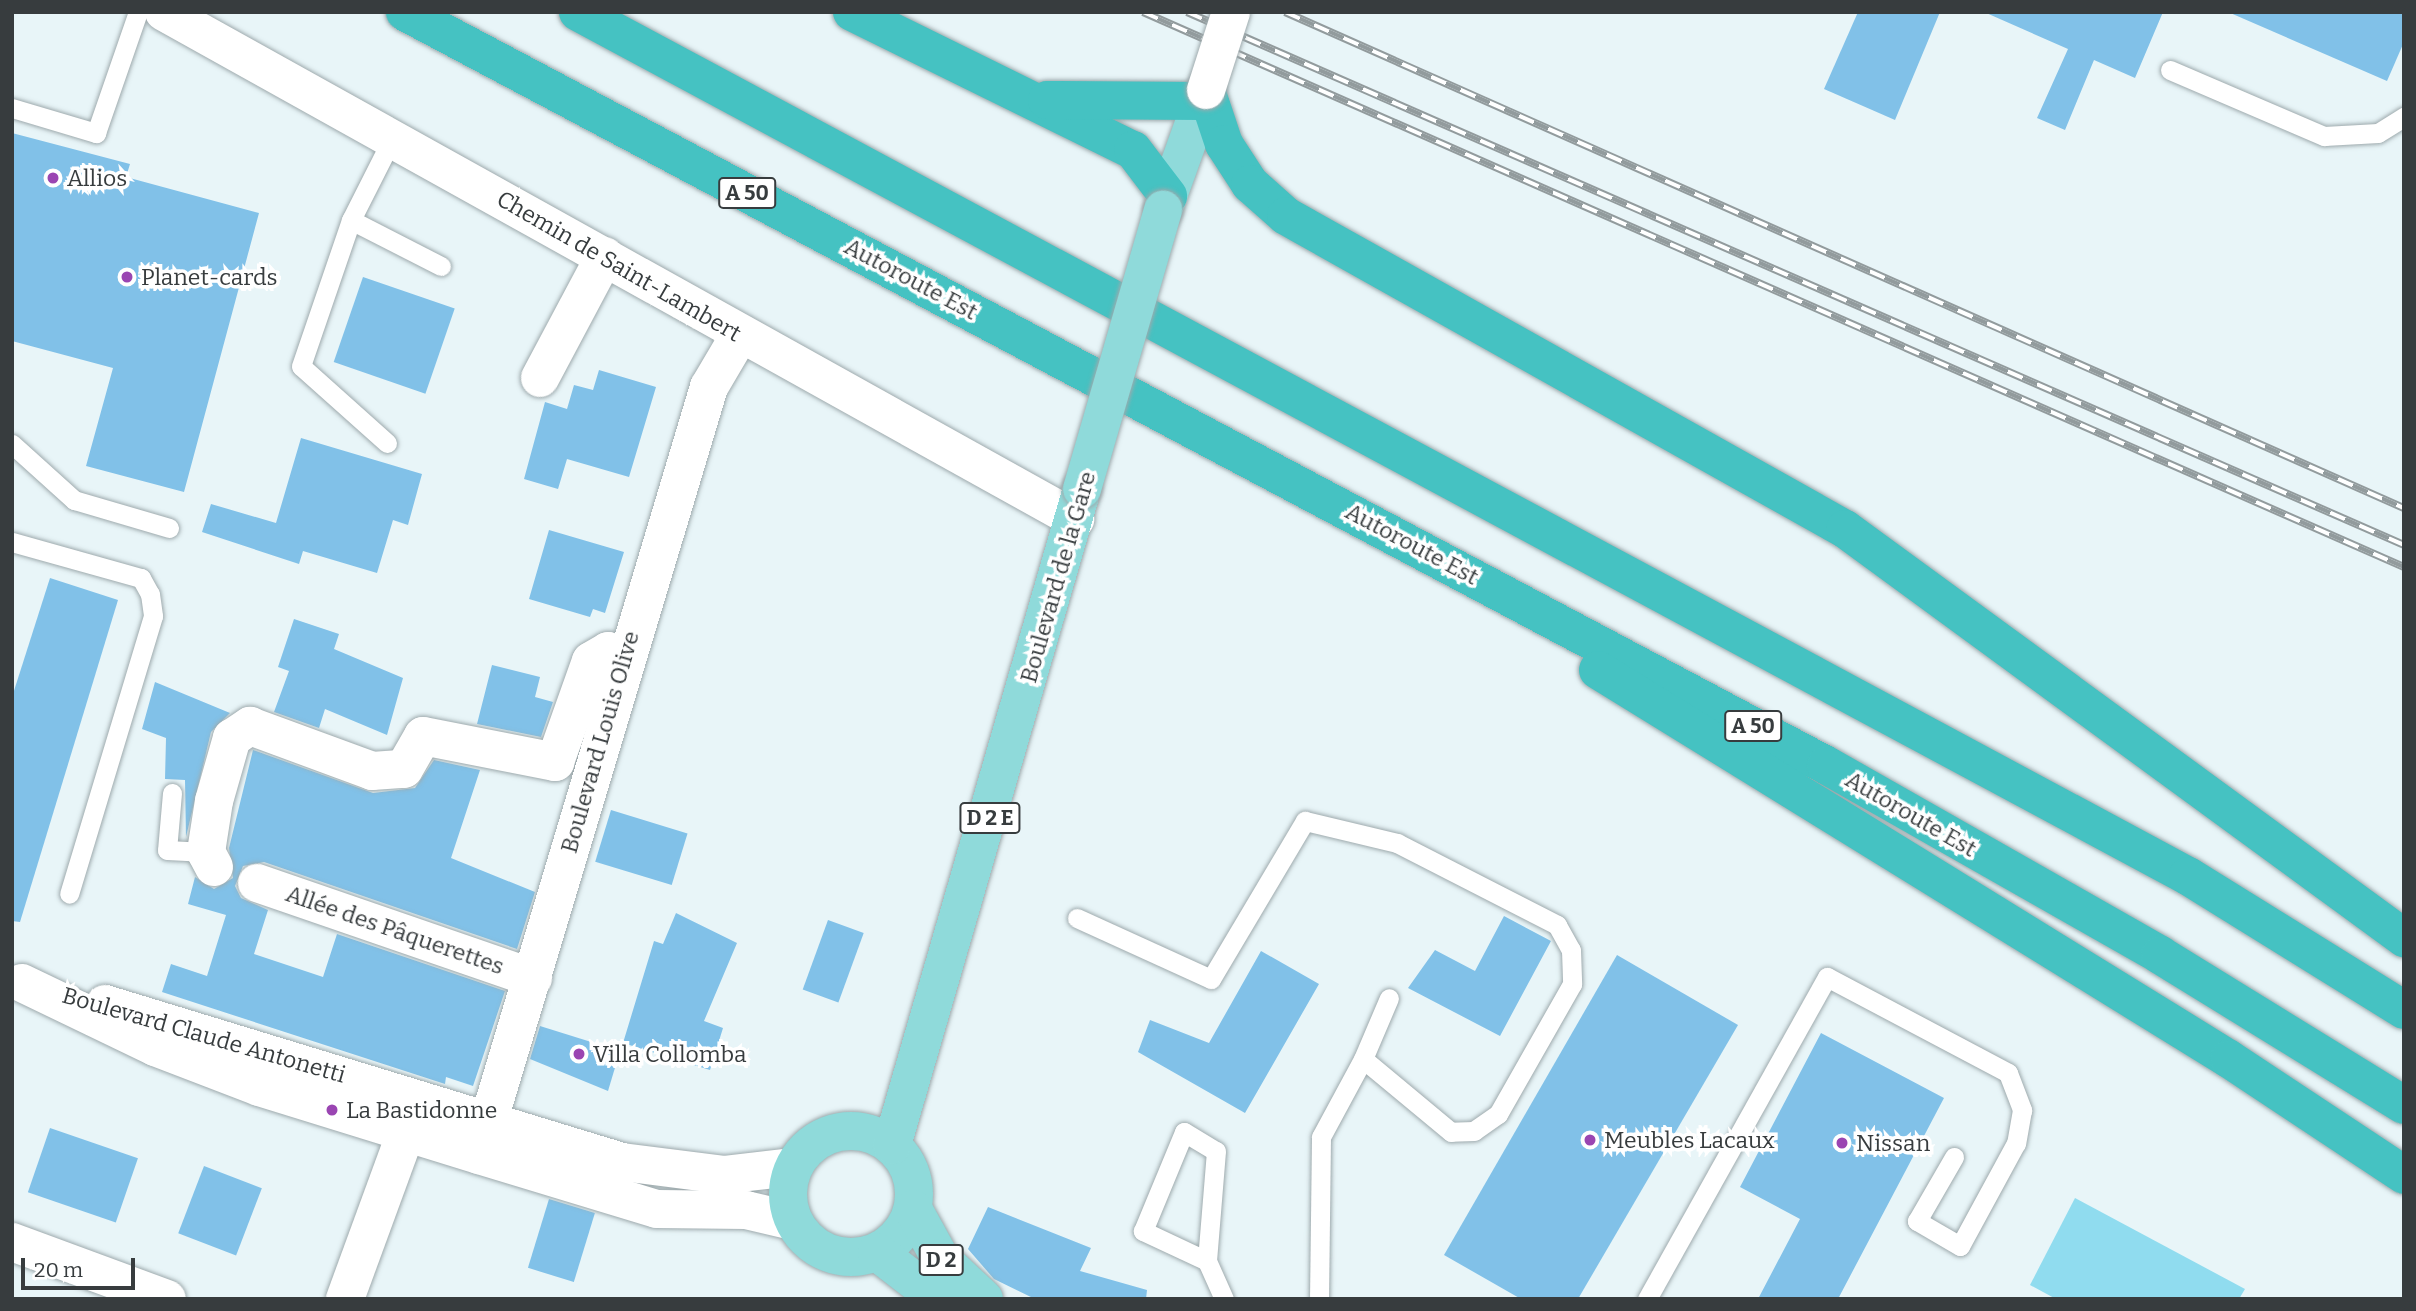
<!DOCTYPE html>
<meta charset="utf-8">
<style>
body{margin:0}
#map{position:relative;width:2416px;height:1311px;overflow:hidden;background:#e8f5f8;font-family:Bitter,serif}
div>[style]{position:absolute}
.green>*{inset:0;background:#90dcef}
.building>*{inset:0;background:#81c1e8;transform-origin:0 0}
.roads{filter:drop-shadow(0 0 2px #9eaaad) drop-shadow(0 0 2px #9eaaad)}
.lane>*{height:19px;margin:-9.5px;padding:0 9.5px;transform-origin:9.5px;border-radius:9.5px;background:#fff}
.street>*{height:38px;margin:-19px;padding:0 19px;transform-origin:19px;border-radius:19px;background:#fff}
.secondary>*{height:38px;margin:-19px;padding:0 19px;transform-origin:19px;border-radius:19px;background:#fff}
.primary>*{height:38px;margin:-19px;padding:0 19px;transform-origin:19px;border-radius:19px;background:#8fdada}
.primary>.ring{margin:-19px;padding:0;box-sizing:content-box;background:none;border:38px solid #8fdada;border-radius:50%}
.highway>*{height:38px;margin:-19px;padding:0 19px;transform-origin:19px;border-radius:19px;background:#45c2c2}
.rail>*{height:8px;margin-top:-4px;transform-origin:0;background:repeating-linear-gradient(90deg,#fff 0 16px,#929b9d 0 32px);box-sizing:border-box;border-block:2px solid #929b9d}
.bridges{filter:drop-shadow(0 0 2px #9eaaad) drop-shadow(0 0 2px #9eaaad)}
.secondary-bridge>*{height:38px;margin:-19px;padding:0 19px;transform-origin:19px;border-radius:19px;background:#fff}
.primary-bridge>*{height:38px;margin:-19px;padding:0 19px;transform-origin:19px;border-radius:19px;background:#8fdada}
.dots>*{width:19px;height:19px;translate:-50% -50%;box-sizing:border-box;border:4px solid #fff;border-radius:50%}
span{translate:-50% -50%;white-space:nowrap;text-align:center;line-height:1.15;-webkit-text-stroke:7px #fff;paint-order:stroke}
.shield-label span{padding:2px 5px;background:#fff;border:2px solid;border-radius:5px;-webkit-text-stroke-width:0}
.shield-label{font-size:21px;color:#373c3e;font-weight:700}
.poi-label{font-size:23px;color:#373c3e}
.left{translate:0 -50%;text-align:left}
.street-label{font-size:23px;color:#373c3e}
.frame{position:absolute;inset:0;border:14px solid #373c3e;pointer-events:none}
.scale{position:absolute;left:21px;top:1258px;width:114px;height:32px;box-sizing:border-box;border:4px solid #373c3e;border-top:0;padding-left:9px;font-size:21px;line-height:24px;white-space:nowrap;color:#373c3e;-webkit-text-stroke:5px #fff;paint-order:stroke}
</style>
<div id="map">
<div class="green">
<i style="clip-path:polygon(2075px 1198px,2245px 1289px,2239px 1299px,2056px 1299px,2030px 1285px)"></i>
</div>
<div class="building">
<i style="clip-path:polygon(1858px 12px,1940px 12px,1895px 120px,1824px 89px)"></i>
<i style="clip-path:polygon(1984px 12px,2163px 12px,2135px 78px,2094px 60px,2065px 130px,2037px 118px,2068px 49px)"></i>
<i style="clip-path:polygon(2228px 12px,2404px 12px,2404px 42px,2387px 81px)"></i>
<i style="clip-path:polygon(12px 133px,130px 164px,126px 177px,259px 213px,184px 492px,86px 466px,113px 368px,12px 341px)"></i>
<i style="left:363px;top:277px;width:97px;height:90px;rotate:19deg"></i>
<i style="clip-path:polygon(599px 370px,656px 387px,629px 477px,567px 459px,558px 489px,524px 479px,545px 402px,567px 409px,574px 385px,593px 390px)"></i>
<i style="clip-path:polygon(301px 438px,422px 474px,408px 525px,393px 520px,377px 573px,303px 551px,299px 564px,202px 532px,211px 504px,276px 523px)"></i>
<i style="clip-path:polygon(549px 530px,624px 552px,605px 613px,593px 609px,590px 617px,529px 599px)"></i>
<i style="clip-path:polygon(50px 578px,118px 600px,20px 922px,12px 921px,12px 697px)"></i>
<i style="clip-path:polygon(294px 619px,339px 634px,334px 649px,403px 678px,387px 735px,325px 709px,319px 728px,274px 712px,289px 671px,278px 667px)"></i>
<i style="clip-path:polygon(492px 665px,540px 677px,535px 697px,553px 702px,541px 737px,477px 724px)"></i>
<i style="clip-path:polygon(155px 682px,230px 713px,211px 732px,186px 837px,185px 780px,165px 779px,166px 738px,142px 729px)"></i>
<i style="clip-path:polygon(253px 750px,373px 793px,415px 788px,434px 760px,480px 770px,451px 858px,535px 892px,517px 949px,264px 862px,243px 866px,235px 886px,241px 898px,268px 910px,254px 954px,323px 977px,337px 934px,505px 991px,473px 1086px,446px 1077px,445px 1084px,162px 992px,171px 964px,207px 976px,226px 915px,188px 904px,195px 877px,214px 889px,233px 878px,229px 848px)"></i>
<i style="left:611px;top:810px;width:80px;height:54px;rotate:17deg"></i>
<i style="clip-path:polygon(676px 913px,737px 943px,704px 1021px,723px 1028px,710px 1070px,623px 1043px,654px 941px,663px 944px)"></i>
<i style="clip-path:polygon(1504px 916px,1551px 941px,1500px 1036px,1408px 988px,1435px 950px,1475px 971px)"></i>
<i style="left:828px;top:920px;width:38px;height:74px;rotate:20deg"></i>
<i style="clip-path:polygon(1261px 951px,1319px 984px,1245px 1113px,1138px 1052px,1150px 1020px,1209px 1043px)"></i>
<i style="clip-path:polygon(1617px 955px,1738px 1025px,1578px 1299px,1521px 1299px,1444px 1255px)"></i>
<i style="clip-path:polygon(540px 1026px,620px 1051px,608px 1091px,530px 1059px)"></i>
<i style="clip-path:polygon(1821px 1033px,1944px 1098px,1838px 1299px,1758px 1299px,1800px 1219px,1740px 1187px)"></i>
<i style="left:50px;top:1128px;width:93px;height:68px;rotate:19deg"></i>
<i style="left:204px;top:1166px;width:62px;height:72px;rotate:21deg"></i>
<i style="left:549px;top:1199px;width:48px;height:72px;rotate:17deg"></i>
<i style="clip-path:polygon(988px 1207px,1091px 1248px,1080px 1271px,1147px 1290px,1146px 1299px,1035px 1299px,994px 1279px,968px 1249px)"></i>
</div>
<div class="roads">
<div class="lane">
<i style="left:2170px;top:70px;width:168px;rotate:23.2deg"></i>
<i style="left:2324px;top:136px;width:54px;rotate:-3.2deg"></i>
<i style="left:2378px;top:133px;width:31px;rotate:-32deg"></i>
<i style="left:12px;top:108px;width:88px;rotate:16.6deg"></i>
<i style="left:96px;top:133px;width:128px;rotate:-70.9deg"></i>
<i style="left:351px;top:220px;width:101px;rotate:27.1deg"></i>
<i style="left:387px;top:443px;width:115px;rotate:-138.2deg"></i>
<i style="left:301px;top:366px;width:154px;rotate:-71.1deg"></i>
<i style="left:351px;top:220px;width:93px;rotate:-63.2deg"></i>
<i style="left:12px;top:444px;width:84px;rotate:42.1deg"></i>
<i style="left:74px;top:500px;width:99px;rotate:16.4deg"></i>
<i style="left:12px;top:542px;width:134px;rotate:15.6deg"></i>
<i style="left:141px;top:578px;width:18px;rotate:61deg"></i>
<i style="left:150px;top:594px;width:22px;rotate:82deg"></i>
<i style="left:153px;top:616px;width:290px;rotate:106.8deg"></i>
<i style="left:172px;top:793px;width:57px;rotate:95deg"></i>
<i style="left:167px;top:850px;width:39px;rotate:3deg"></i>
<i style="left:1077px;top:918px;width:147px;rotate:24.5deg"></i>
<i style="left:1211px;top:979px;width:184px;rotate:-59.3deg"></i>
<i style="left:1305px;top:821px;width:95px;rotate:13.4deg"></i>
<i style="left:1397px;top:843px;width:180px;rotate:27.1deg"></i>
<i style="left:1557px;top:925px;width:29px;rotate:61deg"></i>
<i style="left:1571px;top:950px;width:34px;rotate:88deg"></i>
<i style="left:1572px;top:984px;width:150px;rotate:119.6deg"></i>
<i style="left:1498px;top:1114px;width:29px;rotate:145deg"></i>
<i style="left:1474px;top:1131px;width:23px;rotate:178deg"></i>
<i style="left:1451px;top:1132px;width:114px;rotate:-140.3deg"></i>
<i style="left:1363px;top:1059px;width:89px;rotate:118.3deg"></i>
<i style="left:1321px;top:1137px;width:162px;rotate:90.7deg"></i>
<i style="left:1363px;top:1059px;width:66px;rotate:-66.9deg"></i>
<i style="left:1207px;top:1261px;width:71px;rotate:-154.9deg"></i>
<i style="left:1143px;top:1231px;width:107px;rotate:-67.5deg"></i>
<i style="left:1184px;top:1132px;width:37px;rotate:31deg"></i>
<i style="left:1216px;top:1151px;width:110px;rotate:94.7deg"></i>
<i style="left:1207px;top:1261px;width:42px;rotate:65.9deg"></i>
<i style="left:1647px;top:1299px;width:369px;rotate:-60.8deg"></i>
<i style="left:1827px;top:977px;width:205px;rotate:27.9deg"></i>
<i style="left:2008px;top:1073px;width:40px;rotate:69deg"></i>
<i style="left:2022px;top:1110px;width:34px;rotate:100deg"></i>
<i style="left:2016px;top:1143px;width:117px;rotate:118.5deg"></i>
<i style="left:1960px;top:1246px;width:50px;rotate:-149.8deg"></i>
<i style="left:1917px;top:1221px;width:74px;rotate:-60deg"></i>
</div>
<div class="street">
<i style="left:540px;top:378px;width:138px;rotate:-62deg"></i>
<i style="left:214px;top:867px;width:17px;rotate:-118deg"></i>
<i style="left:206px;top:852px;width:52px;rotate:-81.1deg"></i>
<i style="left:214px;top:801px;width:66px;rotate:-74.1deg"></i>
<i style="left:232px;top:738px;width:22px;rotate:-34deg"></i>
<i style="left:250px;top:726px;width:130px;rotate:20.2deg"></i>
<i style="left:372px;top:771px;width:32px;rotate:-4deg"></i>
<i style="left:404px;top:769px;width:38px;rotate:-60deg"></i>
<i style="left:423px;top:736px;width:135px;rotate:11.1deg"></i>
<i style="left:555px;top:762px;width:107px;rotate:-70.4deg"></i>
<i style="left:591px;top:661px;width:20px;rotate:-30deg"></i>
<i style="left:608px;top:651px;width:16px;rotate:22deg"></i>
<i style="left:257px;top:883px;width:292px;rotate:19deg"></i>
<i style="left:479px;top:1153px;width:800px;rotate:-73.29deg"></i>
<i style="left:709px;top:387px;width:59px;rotate:-59.5deg"></i>
<i style="left:12px;top:1242px;width:165px;rotate:20.2deg"></i>
<i style="left:345px;top:1299px;width:210px;rotate:-69.9deg"></i>
</div>
<div class="secondary">
<i style="left:164px;top:12px;width:1043px;rotate:29.1deg"></i>
<i style="left:22px;top:983px;width:148px;rotate:25.7deg"></i>
<i style="left:155px;top:1047px;width:111px;rotate:21deg"></i>
<i style="left:259px;top:1087px;width:230px;rotate:17.2deg"></i>
<i style="left:479px;top:1155px;width:186px;rotate:16.9deg"></i>
<i style="left:657px;top:1209px;width:89px;rotate:0.6deg"></i>
<i style="left:746px;top:1210px;width:48px;rotate:13.2deg"></i>
<i style="left:105px;top:1004px;width:541px;rotate:16.99deg"></i>
<i style="left:622px;top:1162px;width:102px;rotate:7.3deg"></i>
<i style="left:723px;top:1175px;width:69px;rotate:-6.6deg"></i>
</div>
<div class="primary">
<i style="left:1163px;top:210px;width:127px;rotate:-70.3deg"></i>
<i class="ring" style="left:788px;top:1131px;width:88px;height:88px"></i>
<i style="left:892px;top:1145px;width:683px;rotate:-73.85deg"></i>
<i style="left:913px;top:1209px;width:56px;rotate:61.1deg"></i>
<i style="left:940px;top:1258px;width:60px;rotate:43deg"></i>
<i style="left:877px;top:1252px;width:77px;rotate:37.6deg"></i>
</div>
<div class="highway">
<i style="left:405px;top:12px;width:1608px;rotate:27.92deg"></i>
<i style="left:1826px;top:765px;width:384px;rotate:29.6deg"></i>
<i style="left:2160px;top:955px;width:286px;rotate:31.6deg"></i>
<i style="left:578px;top:12px;width:1827px;rotate:28.22deg"></i>
<i style="left:2188px;top:876px;width:254px;rotate:31.8deg"></i>
<i style="left:852px;top:12px;width:313px;rotate:26.2deg"></i>
<i style="left:1133px;top:150px;width:58px;rotate:52.7deg"></i>
<i style="left:1206px;top:90px;width:57px;rotate:71.6deg"></i>
<i style="left:1224px;top:144px;width:48px;rotate:57deg"></i>
<i style="left:1250px;top:184px;width:48px;rotate:41.6deg"></i>
<i style="left:1286px;top:216px;width:641px;rotate:29.25deg"></i>
<i style="left:1845px;top:529px;width:693px;rotate:36.19deg"></i>
<i style="left:1047px;top:100px;width:155px;rotate:0.4deg"></i>
<i style="left:1598px;top:670px;width:741px;rotate:31.65deg"></i>
<i style="left:2229px;top:1059px;width:210px;rotate:33.5deg"></i>
</div>
</div>
<div class="rail">
<i style="left:1143px;top:12px;width:1378px;rotate:23.76deg"></i>
<i style="left:1187px;top:12px;width:1329px;rotate:23.65deg"></i>
<i style="left:1285px;top:12px;width:1224px;rotate:23.91deg"></i>
</div>
<div class="bridges">
<div class="secondary-bridge">
<i style="left:1206px;top:90px;width:82px;rotate:-72.2deg"></i>
</div>
<div class="primary-bridge">
<i style="left:1082px;top:489px;width:291px;rotate:-73.8deg"></i>
</div>
</div>
<div class="dots">
<i style="left:53px;top:178px;background:#9a45b2"></i>
<i style="left:127px;top:277px;background:#9a45b2"></i>
<i style="left:579px;top:1054px;background:#9a45b2"></i>
<i style="left:332px;top:1110px;background:#9a45b2"></i>
<i style="left:1590px;top:1140px;background:#9a45b2"></i>
<i style="left:1842px;top:1143px;background:#9a45b2"></i>
</div>
<div class="shield-label">
<span style="left:747px;top:193px">A 50</span>
<span style="left:1753px;top:726px">A 50</span>
<span style="left:990px;top:818px">D 2 E</span>
<span style="left:941px;top:1260px">D 2</span>
</div>
<div class="poi-label">
<span class="left" style="left:67px;top:178px">Allios</span>
<span class="left" style="left:141px;top:277px">Planet-cards</span>
<span class="left" style="left:593px;top:1054px">Villa Collomba</span>
<span class="left" style="left:346px;top:1110px">La Bastidonne</span>
<span class="left" style="left:1604px;top:1140px">Meubles Lacaux</span>
<span class="left" style="left:1856px;top:1143px">Nissan</span>
</div>
<div class="street-label">
<span style="left:619px;top:266px;rotate:30deg">Chemin de Saint-Lambert</span>
<span style="left:911px;top:279px;rotate:28deg">Autoroute Est</span>
<span style="left:1412px;top:544px;rotate:28deg">Autoroute Est</span>
<span style="left:1058px;top:577px;rotate:-74deg">Boulevard de la Gare</span>
<span style="left:600px;top:742px;rotate:-74deg">Boulevard Louis Olive</span>
<span style="left:1911px;top:814px;rotate:30deg">Autoroute Est</span>
<span style="left:395px;top:930px;rotate:19deg">Allée des Pâquerettes</span>
<span style="left:204px;top:1035px;rotate:16deg">Boulevard Claude Antonetti</span>
</div>
<div class="frame"></div>
<div class="scale">20 m</div>
</div>
